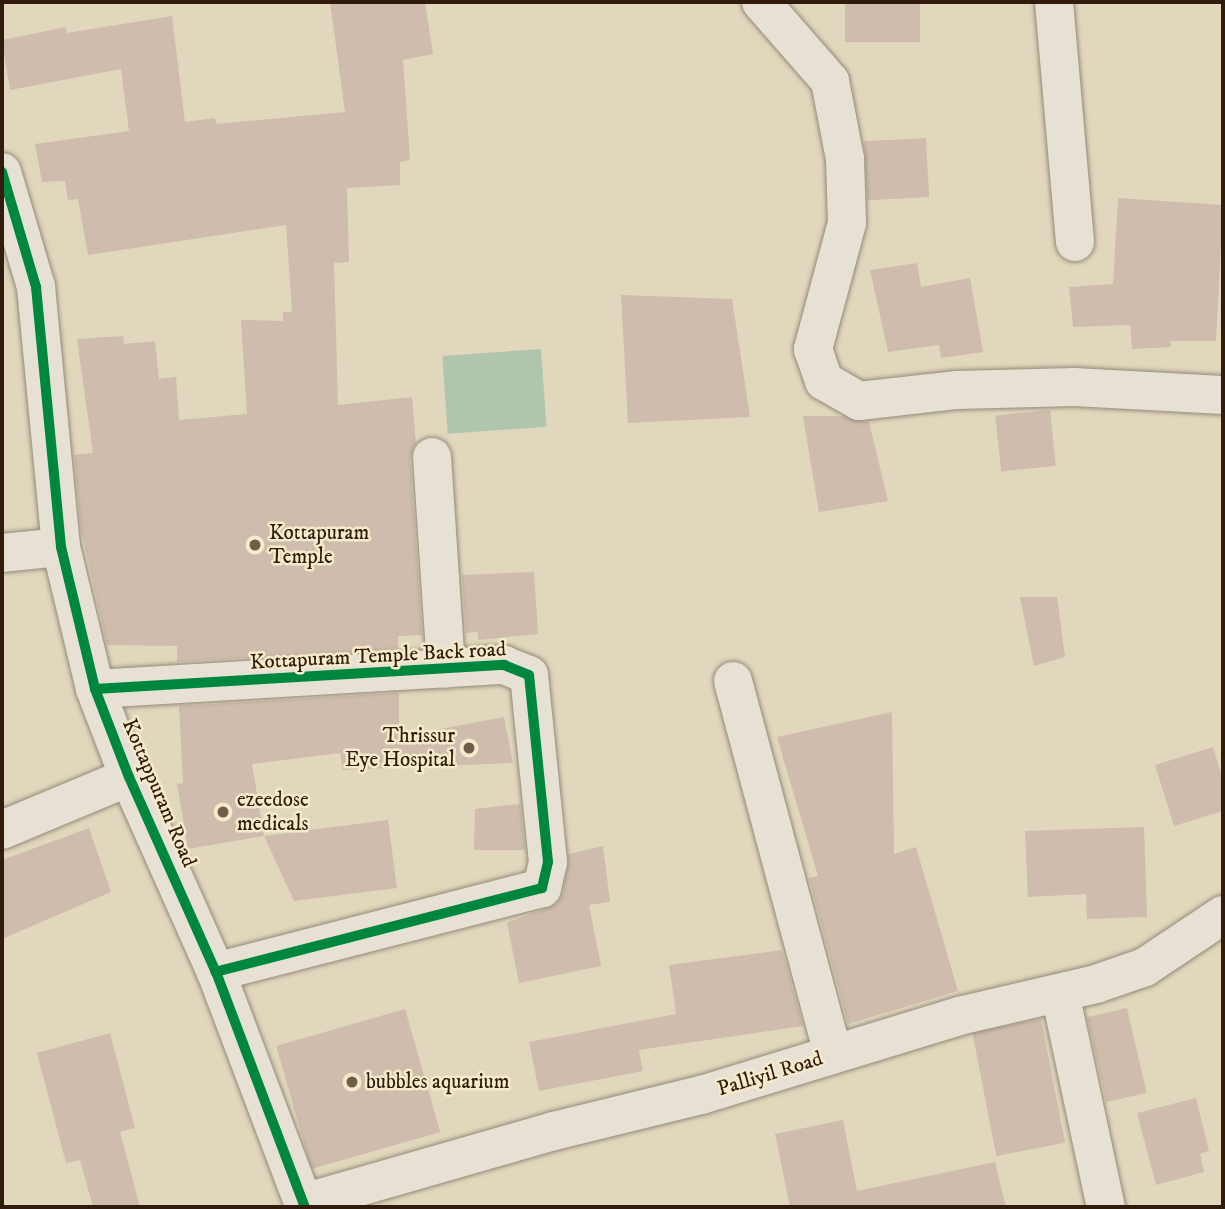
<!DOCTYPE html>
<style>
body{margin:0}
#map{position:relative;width:1225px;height:1209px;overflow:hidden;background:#e1d7bc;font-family:"IM FELL DW Pica",serif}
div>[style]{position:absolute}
.water>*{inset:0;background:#b0c5ad;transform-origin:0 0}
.building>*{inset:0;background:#cfbcad;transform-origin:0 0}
.roads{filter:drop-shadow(0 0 2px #938a79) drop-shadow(0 0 2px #938a79)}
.street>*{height:38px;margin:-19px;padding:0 19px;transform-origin:19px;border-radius:19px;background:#e6e1d4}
.secondary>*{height:38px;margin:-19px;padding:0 19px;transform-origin:19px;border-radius:19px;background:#e6e1d4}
.cycleway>*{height:10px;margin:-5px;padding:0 5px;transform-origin:5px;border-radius:5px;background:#00873e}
.dots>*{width:19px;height:19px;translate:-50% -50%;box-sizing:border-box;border:4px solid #f5eaca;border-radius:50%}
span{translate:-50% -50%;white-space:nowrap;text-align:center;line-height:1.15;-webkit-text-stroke:5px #f5eaca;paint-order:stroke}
.poi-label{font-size:21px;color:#311b0d}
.left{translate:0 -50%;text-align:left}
.right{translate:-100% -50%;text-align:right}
.street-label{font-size:21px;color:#311b0d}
.frame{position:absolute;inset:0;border:4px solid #311b0d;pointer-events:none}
</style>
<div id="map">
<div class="water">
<i style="left:541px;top:349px;width:78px;height:99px;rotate:86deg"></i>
</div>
<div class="building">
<i style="clip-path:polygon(330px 2px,425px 2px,433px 54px,403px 60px,410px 160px,400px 162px,400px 185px,347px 188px,349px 262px,334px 263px,338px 405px,412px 397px,416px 443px,410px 458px,422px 635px,398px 636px,398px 649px,177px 662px,177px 646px,107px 645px,81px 529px,74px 455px,93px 453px,77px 339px,123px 336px,124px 344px,155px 341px,159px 379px,176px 377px,179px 420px,247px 414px,241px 320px,283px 321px,283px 312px,292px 312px,286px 225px,88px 255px,78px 199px,68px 200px,65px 181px,42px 182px,35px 144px,129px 131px,121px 69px,10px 90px,2px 40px,66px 27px,67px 33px,172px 16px,185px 122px,215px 118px,216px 124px,345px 112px)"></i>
<i style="left:845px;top:2px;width:75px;height:40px"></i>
<i style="left:926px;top:138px;width:59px;height:62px;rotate:87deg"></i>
<i style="clip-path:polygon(1118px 198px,1223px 205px,1216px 341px,1171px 341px,1171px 347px,1132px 349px,1130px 325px,1073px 327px,1069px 287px,1113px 284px)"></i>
<i style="clip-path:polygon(917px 263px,921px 287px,970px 278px,983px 352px,941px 358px,939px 345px,888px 352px,870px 270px)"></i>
<i style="clip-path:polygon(621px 295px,732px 299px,750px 417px,628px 423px)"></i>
<i style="left:1050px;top:410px;width:56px;height:55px;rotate:84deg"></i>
<i style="clip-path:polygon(803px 416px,841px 416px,869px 422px,888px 501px,819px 512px)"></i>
<i style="clip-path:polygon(534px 572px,538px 634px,478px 640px,478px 632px,466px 633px,462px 575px)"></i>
<i style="clip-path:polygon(1020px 597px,1057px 597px,1065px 657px,1034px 666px)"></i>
<i style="clip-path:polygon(399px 693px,399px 737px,504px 717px,513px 763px,343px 770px,340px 753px,252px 764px,264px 836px,188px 849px,177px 784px,183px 783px,179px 706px)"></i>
<i style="clip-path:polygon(892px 712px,894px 854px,916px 847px,958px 991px,848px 1024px,809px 878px,818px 876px,777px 737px)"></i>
<i style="clip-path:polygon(1213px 747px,1223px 780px,1223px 811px,1174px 826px,1155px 765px)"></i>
<i style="clip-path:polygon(520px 804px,525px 850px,474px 850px,475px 809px)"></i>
<i style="clip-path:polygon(388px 820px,397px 888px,294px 901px,264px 836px)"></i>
<i style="clip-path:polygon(1144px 827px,1147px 917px,1087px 919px,1086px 894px,1028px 897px,1025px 831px)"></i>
<i style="clip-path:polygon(89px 828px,111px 892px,2px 939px,2px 860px)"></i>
<i style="clip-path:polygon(603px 846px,610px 902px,589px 905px,601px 966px,519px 983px,507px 923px,557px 904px,563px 893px,569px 854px)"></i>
<i style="clip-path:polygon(782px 950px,803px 1026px,639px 1050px,643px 1071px,539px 1091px,529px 1042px,676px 1014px,669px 965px)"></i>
<i style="left:1127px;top:1008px;width:87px;height:41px;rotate:77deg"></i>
<i style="left:405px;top:1009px;width:128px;height:134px;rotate:74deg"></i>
<i style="left:1041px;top:1019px;width:126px;height:70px;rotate:79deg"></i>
<i style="clip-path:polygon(110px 1033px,135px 1128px,120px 1132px,140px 1207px,93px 1207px,80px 1160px,66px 1163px,37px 1053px)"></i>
<i style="clip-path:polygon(1196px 1098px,1209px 1151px,1200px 1154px,1204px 1172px,1156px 1185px,1137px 1113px)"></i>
<i style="clip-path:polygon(843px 1120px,857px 1191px,995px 1162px,1006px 1207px,790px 1207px,775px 1134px)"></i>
</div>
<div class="roads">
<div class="street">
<i style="left:761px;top:2px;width:105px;rotate:48.9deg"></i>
<i style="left:830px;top:81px;width:79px;rotate:79.1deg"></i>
<i style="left:845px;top:159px;width:64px;rotate:88.2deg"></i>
<i style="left:847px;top:223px;width:131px;rotate:105.1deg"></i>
<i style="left:813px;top:349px;width:34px;rotate:71deg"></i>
<i style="left:824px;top:381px;width:40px;rotate:29.7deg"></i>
<i style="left:859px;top:401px;width:99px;rotate:-6.4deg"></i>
<i style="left:957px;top:390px;width:117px;rotate:-1.5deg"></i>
<i style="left:1074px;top:387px;width:149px;rotate:3.1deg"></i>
<i style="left:1054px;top:2px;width:241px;rotate:85deg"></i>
<i style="left:432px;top:457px;width:212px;rotate:86.2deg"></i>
<i style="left:2px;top:553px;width:59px;rotate:-5.8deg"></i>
<i style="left:733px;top:681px;width:386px;rotate:75deg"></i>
<i style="left:95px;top:689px;width:410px;rotate:-3.4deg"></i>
<i style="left:504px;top:665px;width:27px;rotate:22deg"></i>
<i style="left:529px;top:675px;width:188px;rotate:84.2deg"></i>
<i style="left:548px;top:862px;width:27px;rotate:103deg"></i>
<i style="left:542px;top:888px;width:337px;rotate:165.6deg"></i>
<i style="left:2px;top:830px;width:138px;rotate:-22.7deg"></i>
<i style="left:1060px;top:993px;width:219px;rotate:77.9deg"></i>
<i style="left:303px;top:1203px;width:261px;rotate:-16deg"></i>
<i style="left:554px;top:1131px;width:151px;rotate:-13.8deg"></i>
<i style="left:701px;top:1095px;width:270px;rotate:-17deg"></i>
<i style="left:959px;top:1016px;width:141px;rotate:-13.1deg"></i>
<i style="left:1096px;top:984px;width:52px;rotate:-19.1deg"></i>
<i style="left:1145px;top:967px;width:94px;rotate:-33.7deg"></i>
</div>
<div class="secondary">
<i style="left:2px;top:172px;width:120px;rotate:73.5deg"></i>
<i style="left:36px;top:287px;width:261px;rotate:84.5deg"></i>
<i style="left:61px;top:547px;width:146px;rotate:76.5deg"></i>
<i style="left:95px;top:689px;width:94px;rotate:68.9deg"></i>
<i style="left:129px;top:777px;width:214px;rotate:66deg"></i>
<i style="left:216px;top:972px;width:251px;rotate:69.3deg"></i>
</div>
</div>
<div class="cycleway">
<i style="left:2px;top:172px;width:120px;rotate:73.5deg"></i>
<i style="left:36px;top:287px;width:261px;rotate:84.5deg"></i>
<i style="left:61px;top:547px;width:146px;rotate:76.5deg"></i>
<i style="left:95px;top:689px;width:94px;rotate:68.9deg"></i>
<i style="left:129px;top:777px;width:214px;rotate:66deg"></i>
<i style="left:216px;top:972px;width:251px;rotate:69.3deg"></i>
<i style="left:95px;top:689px;width:410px;rotate:-3.4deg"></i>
<i style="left:504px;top:665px;width:27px;rotate:22deg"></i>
<i style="left:529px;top:675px;width:188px;rotate:84.2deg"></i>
<i style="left:548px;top:862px;width:27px;rotate:103deg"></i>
<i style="left:542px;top:888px;width:337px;rotate:165.6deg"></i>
</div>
<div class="dots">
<i style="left:255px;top:545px;background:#6f5d4a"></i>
<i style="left:469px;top:748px;background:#6f5d4a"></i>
<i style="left:223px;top:812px;background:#6f5d4a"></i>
<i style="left:352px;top:1082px;background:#6f5d4a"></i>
</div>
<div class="poi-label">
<span class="left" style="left:269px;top:545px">Kottapuram<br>Temple</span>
<span class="right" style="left:455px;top:748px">Thrissur<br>Eye Hospital</span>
<span class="left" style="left:237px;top:812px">ezeedose<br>medicals</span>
<span class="left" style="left:366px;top:1082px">bubbles aquarium</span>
</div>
<div class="street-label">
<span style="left:378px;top:656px;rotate:-3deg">Kottapuram Temple Back road</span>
<span style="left:159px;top:793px;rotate:67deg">Kottappuram Road</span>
<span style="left:770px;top:1074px;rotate:-17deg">Palliyil Road</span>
</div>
<div class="frame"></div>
</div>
